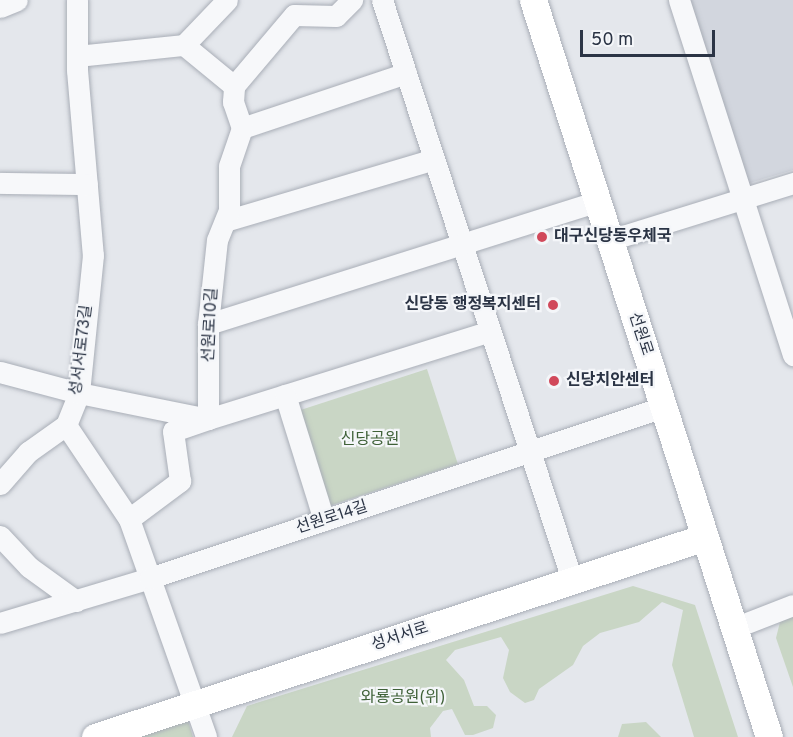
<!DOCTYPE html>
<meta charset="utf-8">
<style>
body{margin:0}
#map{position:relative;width:793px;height:737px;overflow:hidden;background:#e4e7ec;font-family:Overpass,"Noto Sans KR",sans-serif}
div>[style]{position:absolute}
.built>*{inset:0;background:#d2d6de}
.green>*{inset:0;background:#c9d6c5;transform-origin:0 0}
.roads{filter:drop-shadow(0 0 2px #a9aeb7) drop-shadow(0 0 2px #a9aeb7)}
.minor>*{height:21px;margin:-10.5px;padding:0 10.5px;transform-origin:10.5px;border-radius:10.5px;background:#f7f8fa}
.major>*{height:27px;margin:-13.5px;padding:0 13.5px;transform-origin:13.5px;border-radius:13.5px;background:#fff}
.dots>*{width:16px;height:16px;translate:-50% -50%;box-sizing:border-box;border:3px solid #f4f6f9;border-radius:50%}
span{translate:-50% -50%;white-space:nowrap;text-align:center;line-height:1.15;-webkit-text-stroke:4.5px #f4f6f9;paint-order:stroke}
.poi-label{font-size:16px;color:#2b3445;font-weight:700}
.left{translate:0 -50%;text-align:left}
.right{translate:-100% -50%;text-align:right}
.street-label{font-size:16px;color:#2b3445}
.park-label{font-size:16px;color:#3f6138}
.scale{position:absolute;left:580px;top:30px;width:135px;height:27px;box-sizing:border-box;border:3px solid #2b3445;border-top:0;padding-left:8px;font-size:18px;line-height:21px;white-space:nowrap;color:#2b3445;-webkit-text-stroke:4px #f4f6f9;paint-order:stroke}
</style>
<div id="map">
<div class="built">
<i style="clip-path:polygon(687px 0,793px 0,793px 170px,743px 185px)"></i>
</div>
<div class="green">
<i style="left:427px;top:369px;width:100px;height:137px;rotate:72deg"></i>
<i style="clip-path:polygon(633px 586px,695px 605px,738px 737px,694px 737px,672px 665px,683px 610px,662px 602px,639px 622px,600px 633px,583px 646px,573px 665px,539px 689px,534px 700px,525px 703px,510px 692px,503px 678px,509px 650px,501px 637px,455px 650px,446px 660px,464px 680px,474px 706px,487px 706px,496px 715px,493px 728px,473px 735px,465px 735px,452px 709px,443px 711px,430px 728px,431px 737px,232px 737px,247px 706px)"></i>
<i style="clip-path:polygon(793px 614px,793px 687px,776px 638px,781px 618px)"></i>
<i style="clip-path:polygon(186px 714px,193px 737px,121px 737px)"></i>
<i style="clip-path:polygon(646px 722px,661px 737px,618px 737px,622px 724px)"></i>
</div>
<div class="roads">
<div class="minor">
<i style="left:77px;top:0;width:70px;rotate:90deg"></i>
<i style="left:77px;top:70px;width:186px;rotate:85.1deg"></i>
<i style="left:93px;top:255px;width:139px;rotate:95.8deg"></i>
<i style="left:79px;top:393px;width:35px;rotate:112deg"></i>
<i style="left:66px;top:425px;width:113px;rotate:56.2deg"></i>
<i style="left:129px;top:519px;width:231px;rotate:70.5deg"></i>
<i style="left:382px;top:0;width:610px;rotate:71.86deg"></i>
<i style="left:679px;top:0;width:373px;rotate:72.2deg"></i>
<i style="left:0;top:7px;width:18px;rotate:-22deg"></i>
<i style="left:184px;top:45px;width:62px;rotate:-46.3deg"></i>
<i style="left:77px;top:56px;width:108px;rotate:-5.9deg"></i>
<i style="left:184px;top:45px;width:65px;rotate:39.4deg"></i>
<i style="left:242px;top:128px;width:173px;rotate:-18.5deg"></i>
<i style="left:0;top:183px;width:87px;rotate:0.7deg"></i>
<i style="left:225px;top:221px;width:218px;rotate:-16.5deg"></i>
<i style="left:610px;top:240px;width:192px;rotate:-17.3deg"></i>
<i style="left:208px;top:324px;width:408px;rotate:-17.5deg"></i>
<i style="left:0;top:372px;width:82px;rotate:14.9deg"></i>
<i style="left:79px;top:393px;width:132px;rotate:11.4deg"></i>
<i style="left:208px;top:419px;width:295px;rotate:-17.3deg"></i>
<i style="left:285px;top:395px;width:131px;rotate:72.7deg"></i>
<i style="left:0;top:484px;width:43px;rotate:-48.8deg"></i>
<i style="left:28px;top:452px;width:47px;rotate:-35.4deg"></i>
<i style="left:129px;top:519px;width:64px;rotate:-36.7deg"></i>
<i style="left:180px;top:481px;width:50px;rotate:-98deg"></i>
<i style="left:173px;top:431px;width:37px;rotate:-19deg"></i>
<i style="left:208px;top:419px;width:95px;rotate:-90deg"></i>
<i style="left:208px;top:324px;width:84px;rotate:-83.9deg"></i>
<i style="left:217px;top:240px;width:31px;rotate:-68deg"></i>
<i style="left:229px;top:211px;width:45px;rotate:-90deg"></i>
<i style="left:229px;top:166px;width:40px;rotate:-71.1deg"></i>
<i style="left:242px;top:128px;width:28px;rotate:-109deg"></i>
<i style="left:233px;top:102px;width:16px;rotate:-86deg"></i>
<i style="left:234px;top:86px;width:93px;rotate:-49.8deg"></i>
<i style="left:294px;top:15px;width:42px;rotate:1.4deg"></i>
<i style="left:336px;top:16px;width:23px;rotate:-45deg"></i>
<i style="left:0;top:536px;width:42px;rotate:46.9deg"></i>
<i style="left:29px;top:567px;width:58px;rotate:35.9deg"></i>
<i style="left:0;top:623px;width:157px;rotate:-16.7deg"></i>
<i style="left:150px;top:578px;width:541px;rotate:-18.43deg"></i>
<i style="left:734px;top:628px;width:63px;rotate:-21.3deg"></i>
</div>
<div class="major">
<i style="left:533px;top:0;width:774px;rotate:72.24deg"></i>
<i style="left:95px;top:737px;width:642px;rotate:-18.15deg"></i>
</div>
</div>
<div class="dots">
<i style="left:542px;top:237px;background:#d1495b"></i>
<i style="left:553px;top:305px;background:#d1495b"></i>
<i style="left:554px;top:381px;background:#d1495b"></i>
</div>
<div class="poi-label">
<span class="left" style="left:554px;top:237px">대구신당동우체국</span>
<span class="right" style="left:541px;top:305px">신당동 행정복지센터</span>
<span class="left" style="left:566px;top:381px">신당치안센터</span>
</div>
<div class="street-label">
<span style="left:211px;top:325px;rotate:-87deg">선원로10길</span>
<span style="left:640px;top:334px;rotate:72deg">선원로</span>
<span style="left:82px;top:350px;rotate:-83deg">성서서로73길</span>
<span style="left:332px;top:518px;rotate:-18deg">선원로14길</span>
<span style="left:400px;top:637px;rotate:-18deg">성서서로</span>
</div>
<div class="park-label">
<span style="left:370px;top:440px">신당공원</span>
<span style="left:403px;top:698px">와룡공원(위)</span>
</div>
<div class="scale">50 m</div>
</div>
